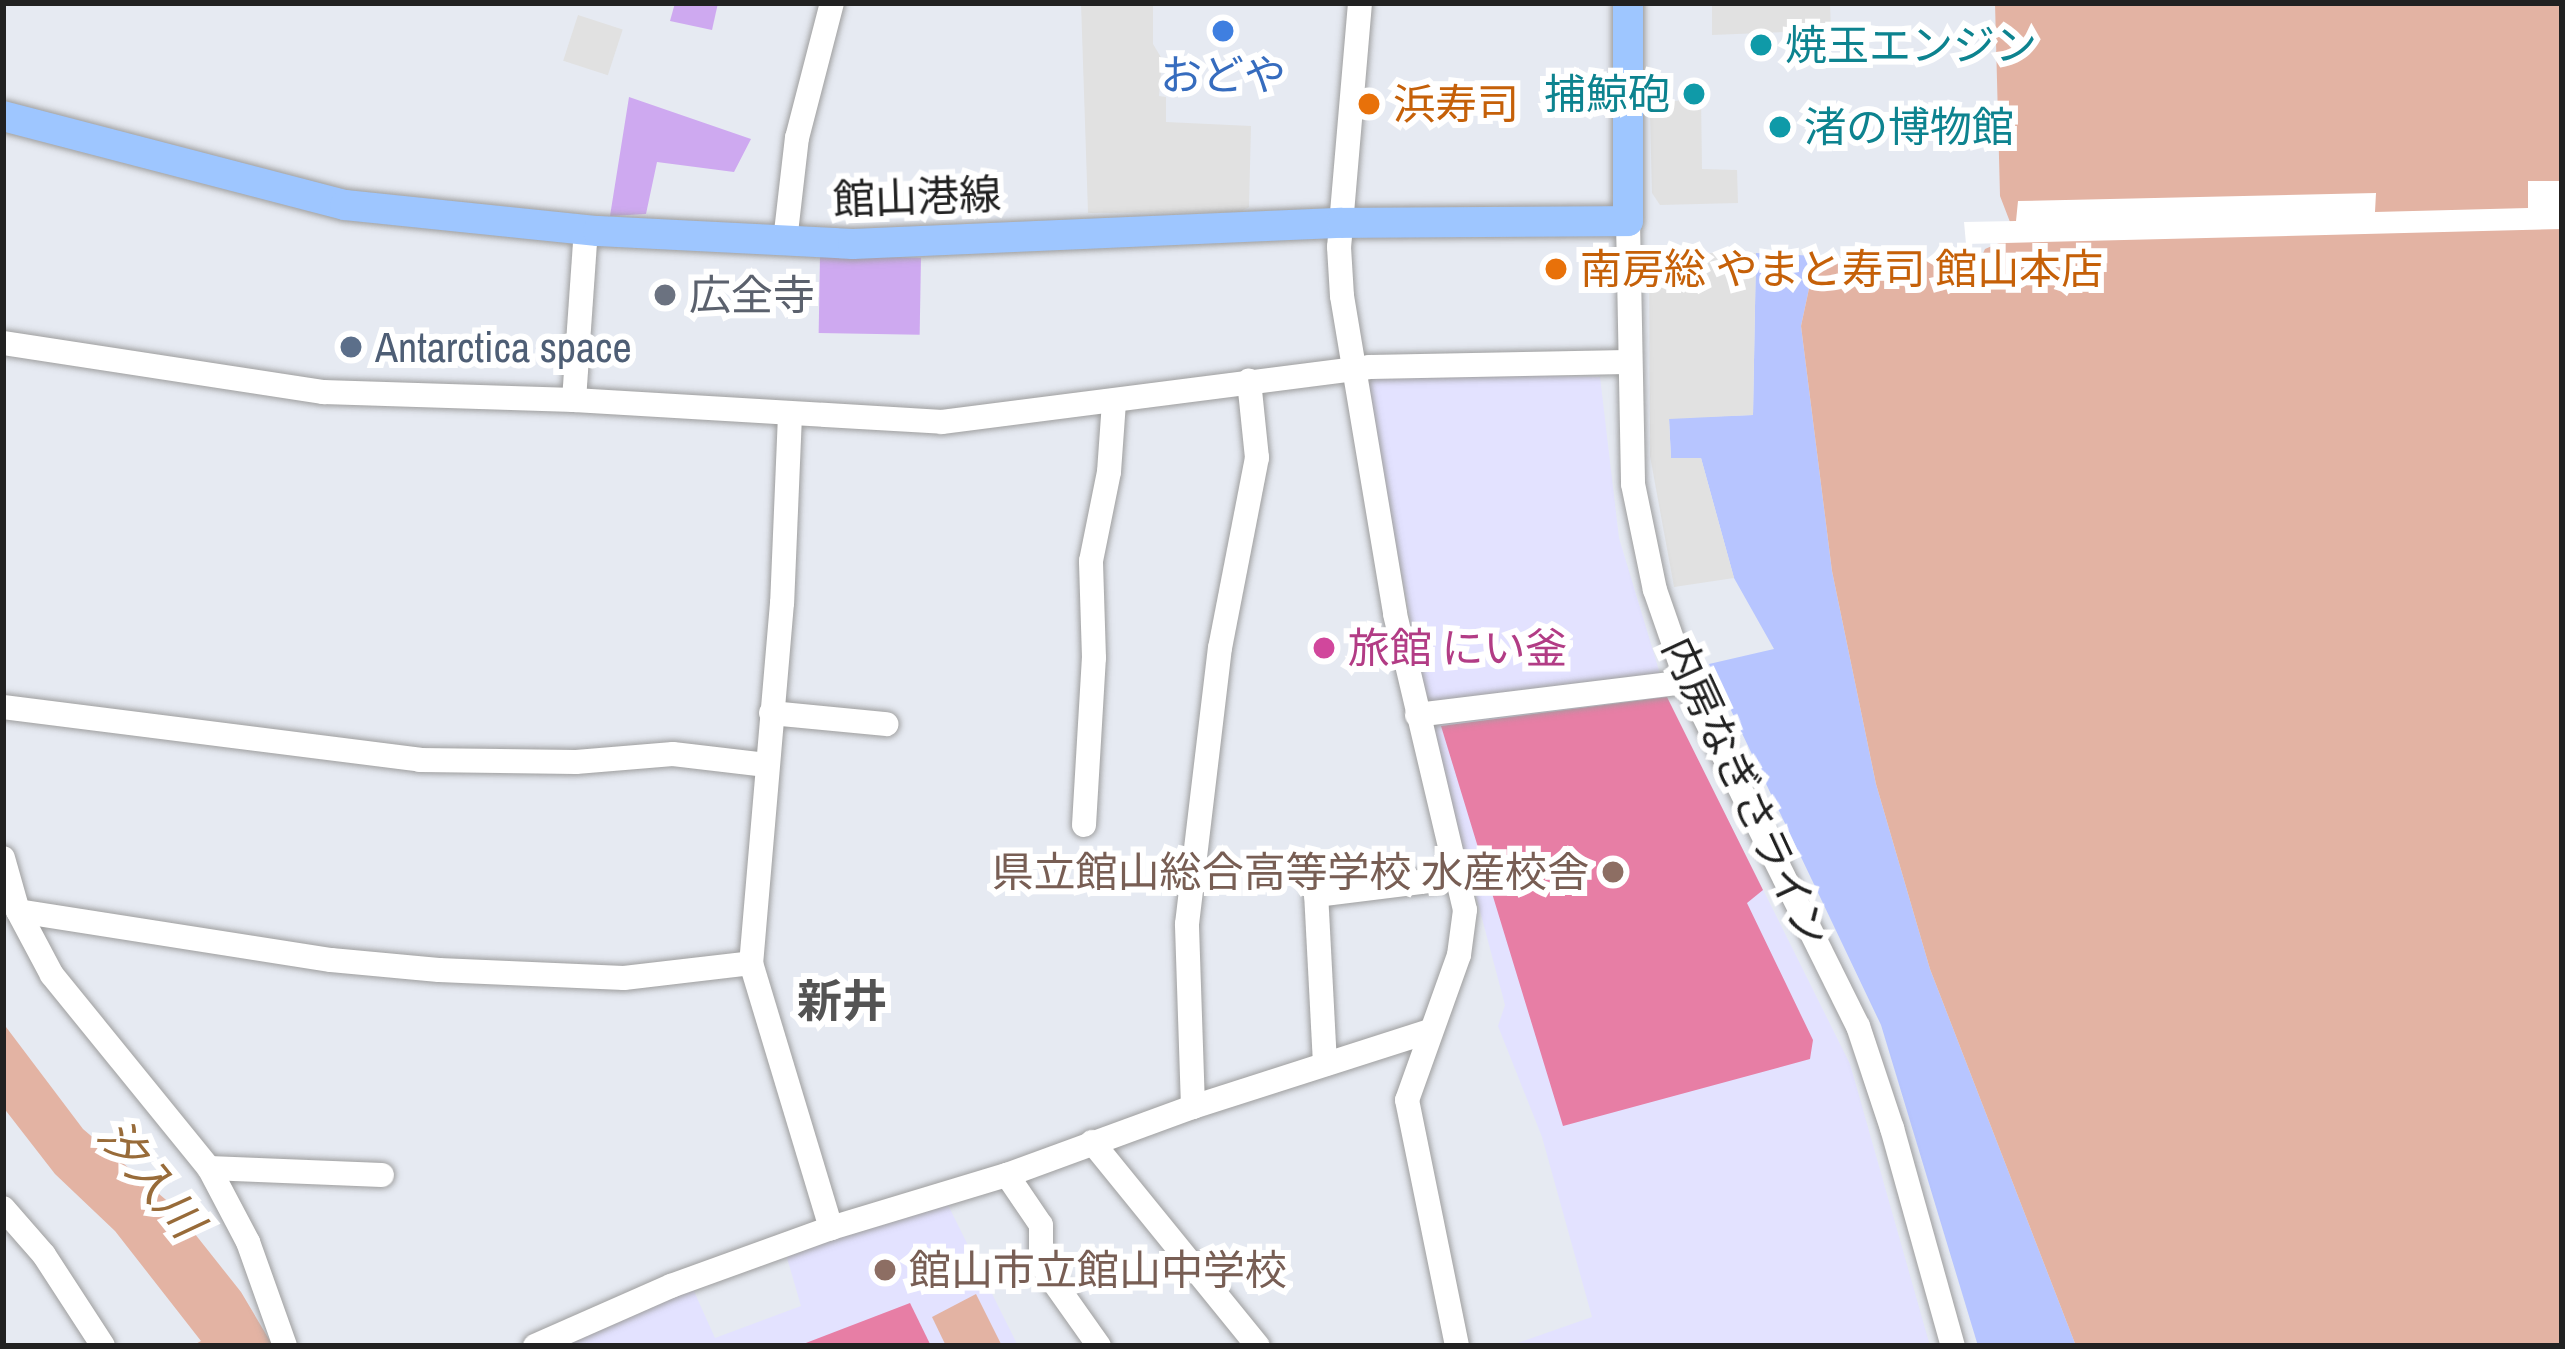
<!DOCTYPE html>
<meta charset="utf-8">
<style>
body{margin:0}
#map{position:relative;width:2565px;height:1349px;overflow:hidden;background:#e6eaf2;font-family:"Archivo Narrow","Noto Sans JP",sans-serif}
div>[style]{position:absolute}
.education>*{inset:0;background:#e3e2ff}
.grass>*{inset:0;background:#cea9f0;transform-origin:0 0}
.sand>*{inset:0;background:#b7c5ff}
.pitch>*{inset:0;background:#e77ea5}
.parking>*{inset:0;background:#e1e1e1;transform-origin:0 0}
.water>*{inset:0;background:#e3b3a3}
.pier>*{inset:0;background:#fff}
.roads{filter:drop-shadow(0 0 3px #9e9e9e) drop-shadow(0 0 3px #9e9e9e)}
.minor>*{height:24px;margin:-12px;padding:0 12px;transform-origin:12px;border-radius:12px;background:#fff}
.major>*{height:30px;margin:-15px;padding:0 15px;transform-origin:15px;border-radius:15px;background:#9ec6ff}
.dots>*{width:33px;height:33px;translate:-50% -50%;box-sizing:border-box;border:6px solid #fff;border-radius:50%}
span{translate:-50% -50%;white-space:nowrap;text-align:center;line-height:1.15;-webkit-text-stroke:12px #fff;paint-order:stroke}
.culture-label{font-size:42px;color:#0d838f}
.left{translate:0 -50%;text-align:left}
.right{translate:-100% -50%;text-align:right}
.shop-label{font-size:42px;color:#366cbe}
.food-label{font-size:42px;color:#c56008}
.street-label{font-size:42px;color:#212121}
.worship-label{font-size:42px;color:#5b616d}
.service-label{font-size:42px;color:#4e5e75}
.hotel-label{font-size:42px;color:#b23c85}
.education-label{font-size:42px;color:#785e54}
.neighbourhood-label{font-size:45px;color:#545454;font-weight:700}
.water-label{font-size:45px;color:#986b39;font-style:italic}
.frame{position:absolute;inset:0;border:6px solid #212121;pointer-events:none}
</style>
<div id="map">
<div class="education">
<i style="clip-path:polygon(1381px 372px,1600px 377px,1619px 538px,1667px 697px,1850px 1064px,1930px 1346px,1509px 1346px,1592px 1317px,1542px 1137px,1498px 1026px,1505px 1005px,1430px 723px,1365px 383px)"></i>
<i style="clip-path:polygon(947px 1203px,1018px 1346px,561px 1346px,693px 1289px,715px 1338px,801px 1306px,785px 1251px)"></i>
</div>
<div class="grass">
<i style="clip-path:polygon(675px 3px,718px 3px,712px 30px,670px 21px)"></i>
<i style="clip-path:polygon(629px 97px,751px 139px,734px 172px,657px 162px,646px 214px,610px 216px)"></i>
<i style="left:820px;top:256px;width:101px;height:77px;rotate:1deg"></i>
</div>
<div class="sand">
<i style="clip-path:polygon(1756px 253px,1816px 256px,1801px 326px,1832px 571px,1876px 784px,1930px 969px,2076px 1346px,1978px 1346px,1881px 1025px,1709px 664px,1774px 649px,1734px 578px,1701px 458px,1671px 459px,1669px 418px,1753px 415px)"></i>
</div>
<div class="pitch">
<i style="clip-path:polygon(1667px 697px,1763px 890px,1747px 903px,1813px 1040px,1810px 1059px,1563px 1126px,1441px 726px)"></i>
<i style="clip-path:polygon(910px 1303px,931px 1346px,798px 1346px)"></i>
</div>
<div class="parking">
<i style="clip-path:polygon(1081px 3px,1153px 3px,1153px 44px,1162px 59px,1159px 96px,1166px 97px,1166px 122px,1251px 126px,1249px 207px,1240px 212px,1088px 213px)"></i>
<i style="clip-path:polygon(1712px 3px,1830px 3px,1831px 30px,1712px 35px)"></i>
<i style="left:578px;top:15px;width:47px;height:48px;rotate:18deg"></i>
<i style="clip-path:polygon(1701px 97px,1702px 169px,1737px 170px,1738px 203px,1660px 205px,1652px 193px,1650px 115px,1662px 103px)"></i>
<i style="clip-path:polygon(1649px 253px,1756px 253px,1753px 415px,1669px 419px,1671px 458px,1701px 458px,1734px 578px,1674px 587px,1650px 456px)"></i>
</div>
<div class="water">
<i style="clip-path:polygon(1995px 3px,2562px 3px,2562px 1346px,2076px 1346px,1930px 969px,1876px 784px,1832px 571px,1801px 326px,1816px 256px,1979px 262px,1985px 249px,1999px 243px,2010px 222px,2000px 196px)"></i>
<i style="clip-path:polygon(3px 1023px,83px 1129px,172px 1205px,241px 1292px,273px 1346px,192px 1346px,201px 1341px,115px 1231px,55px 1174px,3px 1107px)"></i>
<i style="clip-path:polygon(976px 1294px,1002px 1346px,946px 1346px,932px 1317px)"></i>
</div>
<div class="pier">
<i style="clip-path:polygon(2528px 181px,2562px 181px,2562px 229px,1966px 244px,1964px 222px,2016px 221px,2018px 201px,2376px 193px,2375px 212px,2528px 208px)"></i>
</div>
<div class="roads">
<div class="minor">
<i style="left:1360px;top:3px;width:245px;rotate:94.9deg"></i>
<i style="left:1339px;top:247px;width:49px;rotate:86.5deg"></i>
<i style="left:1342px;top:296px;width:322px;rotate:80.5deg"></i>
<i style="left:1395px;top:614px;width:304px;rotate:76.7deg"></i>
<i style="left:1465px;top:910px;width:45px;rotate:97.6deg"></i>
<i style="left:1459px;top:955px;width:154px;rotate:109.7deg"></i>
<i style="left:1407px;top:1100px;width:251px;rotate:78.5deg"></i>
<i style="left:1628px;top:221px;width:263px;rotate:88.9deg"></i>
<i style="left:1633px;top:484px;width:108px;rotate:78.3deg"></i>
<i style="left:1655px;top:590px;width:97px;rotate:70.8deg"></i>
<i style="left:1687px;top:682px;width:384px;rotate:63.6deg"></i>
<i style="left:1858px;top:1026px;width:108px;rotate:71.6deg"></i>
<i style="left:1892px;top:1128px;width:226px;rotate:74.4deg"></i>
<i style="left:785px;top:241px;width:104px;rotate:-83.4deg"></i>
<i style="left:797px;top:138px;width:139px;rotate:-75.5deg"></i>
<i style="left:3px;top:343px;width:324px;rotate:8.7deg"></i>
<i style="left:323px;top:392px;width:251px;rotate:1.8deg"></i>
<i style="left:574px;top:400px;width:369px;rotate:3.4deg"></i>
<i style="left:942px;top:422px;width:431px;rotate:-7.3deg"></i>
<i style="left:1369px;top:367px;width:258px;rotate:-1.1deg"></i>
<i style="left:574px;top:400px;width:170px;rotate:-86deg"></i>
<i style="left:790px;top:415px;width:188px;rotate:92.4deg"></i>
<i style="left:782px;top:603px;width:361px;rotate:94.9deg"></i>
<i style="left:751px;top:963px;width:277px;rotate:73.2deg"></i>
<i style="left:3px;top:707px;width:420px;rotate:7.2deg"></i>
<i style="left:420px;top:760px;width:156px;rotate:0.7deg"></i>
<i style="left:576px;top:762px;width:97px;rotate:-4.7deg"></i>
<i style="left:673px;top:754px;width:94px;rotate:6.7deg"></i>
<i style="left:771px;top:713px;width:116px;rotate:5.5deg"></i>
<i style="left:1417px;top:715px;width:272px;rotate:-7deg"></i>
<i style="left:1084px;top:825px;width:167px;rotate:-86.6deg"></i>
<i style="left:1094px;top:658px;width:97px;rotate:-91.8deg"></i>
<i style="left:1091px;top:561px;width:91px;rotate:-78.6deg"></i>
<i style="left:1109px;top:472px;width:70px;rotate:-85.9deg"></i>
<i style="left:3px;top:858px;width:55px;rotate:74.2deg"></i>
<i style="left:18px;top:911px;width:72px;rotate:62deg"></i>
<i style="left:52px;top:975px;width:249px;rotate:50.9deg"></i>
<i style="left:209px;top:1168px;width:84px;rotate:62.2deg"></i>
<i style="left:248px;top:1242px;width:110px;rotate:70.4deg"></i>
<i style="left:18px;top:911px;width:317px;rotate:8.9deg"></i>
<i style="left:331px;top:960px;width:108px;rotate:5.3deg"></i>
<i style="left:439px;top:970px;width:185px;rotate:2.5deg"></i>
<i style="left:624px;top:978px;width:128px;rotate:-6.7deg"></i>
<i style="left:1325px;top:1064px;width:169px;rotate:-93deg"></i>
<i style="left:1316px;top:895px;width:146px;rotate:-7.1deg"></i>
<i style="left:1193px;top:1107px;width:183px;rotate:-91.9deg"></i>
<i style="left:1187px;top:924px;width:278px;rotate:-83.2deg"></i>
<i style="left:1220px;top:648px;width:194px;rotate:-79deg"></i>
<i style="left:1257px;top:458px;width:78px;rotate:-95.9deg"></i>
<i style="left:1092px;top:1142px;width:263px;rotate:50.9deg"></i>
<i style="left:209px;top:1168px;width:173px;rotate:2.3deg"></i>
<i style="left:1007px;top:1175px;width:60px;rotate:55.8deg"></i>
<i style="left:1041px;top:1225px;width:39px;rotate:90deg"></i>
<i style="left:1041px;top:1264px;width:100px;rotate:54.7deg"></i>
<i style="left:3px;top:1208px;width:62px;rotate:48.9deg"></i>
<i style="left:44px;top:1255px;width:108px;rotate:57deg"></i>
<i style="left:535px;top:1346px;width:149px;rotate:-23.8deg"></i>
<i style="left:671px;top:1286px;width:170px;rotate:-19.9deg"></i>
<i style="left:831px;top:1228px;width:184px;rotate:-16.8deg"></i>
<i style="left:1007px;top:1175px;width:198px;rotate:-20.1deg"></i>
<i style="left:1193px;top:1107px;width:249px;rotate:-17.8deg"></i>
</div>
<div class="major">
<i style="left:3px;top:116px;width:353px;rotate:14.6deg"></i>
<i style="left:345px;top:205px;width:254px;rotate:5.9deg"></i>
<i style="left:598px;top:231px;width:255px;rotate:2.9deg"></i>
<i style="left:853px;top:244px;width:489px;rotate:-2.5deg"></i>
<i style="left:1342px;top:223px;width:286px;rotate:-0.4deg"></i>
<i style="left:1628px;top:221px;width:218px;rotate:-90deg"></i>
</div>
</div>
<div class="dots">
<i style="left:1223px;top:31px;background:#3f7fe0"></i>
<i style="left:1761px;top:45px;background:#0f9aa8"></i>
<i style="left:1694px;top:94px;background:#0f9aa8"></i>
<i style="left:1369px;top:104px;background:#e8710a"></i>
<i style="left:1780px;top:127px;background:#0f9aa8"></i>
<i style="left:1556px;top:269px;background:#e8710a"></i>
<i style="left:665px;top:295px;background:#6b7280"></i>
<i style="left:351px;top:347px;background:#5c6f8a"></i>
<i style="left:1324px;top:648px;background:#d1479c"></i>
<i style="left:1613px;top:872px;background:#8d6e63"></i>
<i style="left:885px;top:1270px;background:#8d6e63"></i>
</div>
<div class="culture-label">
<span class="left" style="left:1785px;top:45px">焼玉エンジン</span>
<span class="right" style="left:1670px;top:94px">捕鯨砲</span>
<span class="left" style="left:1804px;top:127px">渚の博物館</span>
</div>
<div class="shop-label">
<span style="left:1223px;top:75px">おどや</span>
</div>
<div class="food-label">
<span class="left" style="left:1393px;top:104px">浜寿司</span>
<span class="left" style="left:1580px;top:269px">南房総 やまと寿司 館山本店</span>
</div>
<div class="street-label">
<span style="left:917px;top:197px;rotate:-2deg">館山港線</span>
<span style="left:1746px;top:792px;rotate:65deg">内房なぎさライン</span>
</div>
<div class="worship-label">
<span class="left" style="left:689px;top:295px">広全寺</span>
</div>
<div class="service-label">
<span class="left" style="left:375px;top:347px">Antarctica space</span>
</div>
<div class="hotel-label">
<span class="left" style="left:1348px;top:648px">旅館 にい釜</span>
</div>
<div class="education-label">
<span class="right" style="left:1589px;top:872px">県立館山総合高等学校 水産校舎</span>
<span class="left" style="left:909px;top:1270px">館山市立館山中学校</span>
</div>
<div class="neighbourhood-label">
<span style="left:842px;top:1001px">新井</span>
</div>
<div class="water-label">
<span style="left:151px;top:1178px;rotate:51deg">汐入川</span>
</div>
<div class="frame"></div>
</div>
